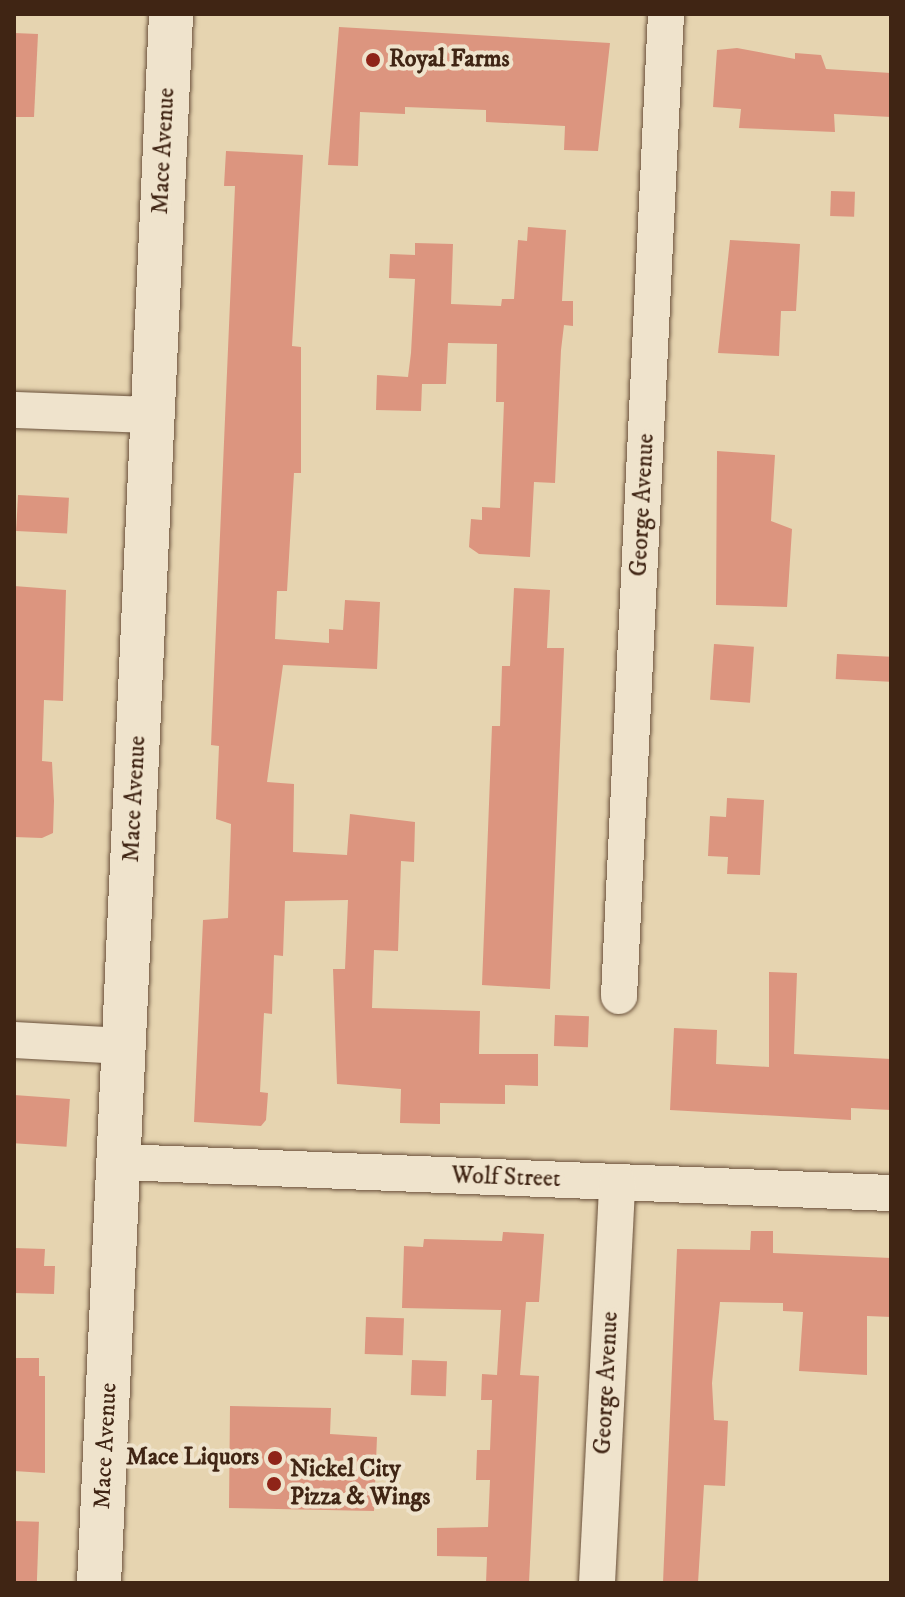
<!DOCTYPE html>
<style>
body{margin:0}
#map{position:relative;width:905px;height:1597px;overflow:hidden;background:#e6d4b0;font-family:"IM FELL DW Pica",serif}
div>[style]{position:absolute}
.building>*{inset:0;background:#dc957f;transform-origin:0 0}
.roads{filter:drop-shadow(0 0 2px #6a513b) drop-shadow(0 0 2px #6a513b)}
.minor>*{height:36px;margin:-18px;padding:0 18px;transform-origin:18px;border-radius:18px;background:#efe3cc}
.secondary>*{height:44px;margin:-22px;padding:0 22px;transform-origin:22px;border-radius:22px;background:#efe3cc}
.dots>*{width:22px;height:22px;translate:-50% -50%;box-sizing:border-box;border:4px solid #efe3cc;border-radius:50%}
span{translate:-50% -50%;white-space:nowrap;text-align:center;line-height:1.15;-webkit-text-stroke:8px #efe3cc;paint-order:stroke}
.poi-label{font-size:24px;color:#402514;font-weight:700}
.left{translate:0 -50%;text-align:left}
.right{translate:-100% -50%;text-align:right}
.street-label{font-size:24px;color:#402514}
.frame{position:absolute;inset:0;border:16px solid #402514;pointer-events:none}
</style>
<div id="map">
<div class="building">
<i style="clip-path:polygon(339px 27px,610px 43px,598px 151px,564px 150px,565px 126px,486px 122px,486px 110px,405px 107px,405px 114px,360px 112px,358px 166px,328px 165px)"></i>
<i style="clip-path:polygon(14px 33px,38px 34px,34px 117px,14px 117px)"></i>
<i style="clip-path:polygon(737px 48px,795px 59px,795px 53px,821px 55px,826px 69px,891px 73px,891px 117px,834px 114px,835px 132px,739px 128px,741px 109px,713px 107px,717px 50px)"></i>
<i style="clip-path:polygon(226px 151px,303px 155px,292px 346px,301px 347px,301px 473px,294px 473px,287px 591px,277px 591px,275px 639px,329px 643px,329px 629px,343px 630px,345px 600px,380px 602px,377px 669px,283px 665px,267px 782px,294px 784px,293px 852px,347px 855px,350px 814px,415px 822px,414px 862px,401px 861px,398px 951px,374px 950px,372px 1008px,480px 1011px,479px 1054px,538px 1054px,538px 1086px,505px 1085px,505px 1104px,440px 1103px,440px 1124px,400px 1123px,401px 1089px,337px 1084px,333px 969px,345px 969px,348px 900px,285px 901px,283px 956px,274px 955px,272px 1014px,264px 1013px,260px 1092px,268px 1093px,266px 1120px,261px 1126px,194px 1122px,203px 920px,228px 918px,231px 824px,216px 819px,219px 746px,211px 745px,235px 186px,224px 186px)"></i>
<i style="left:831px;top:191px;width:24px;height:25px;rotate:2deg"></i>
<i style="clip-path:polygon(528px 227px,566px 230px,562px 301px,573px 301px,573px 326px,564px 325px,561px 350px,555px 483px,534px 482px,530px 557px,479px 554px,469px 547px,471px 519px,482px 520px,482px 507px,500px 508px,504px 402px,496px 402px,497px 344px,448px 343px,446px 384px,422px 384px,421px 411px,376px 410px,377px 375px,408px 377px,411px 353px,415px 279px,389px 278px,390px 254px,415px 255px,415px 243px,453px 244px,451px 304px,501px 306px,502px 299px,514px 299px,518px 240px,527px 241px)"></i>
<i style="clip-path:polygon(730px 240px,800px 244px,796px 311px,781px 311px,779px 356px,718px 353px)"></i>
<i style="clip-path:polygon(717px 451px,775px 455px,771px 521px,792px 529px,787px 607px,716px 605px)"></i>
<i style="left:18px;top:495px;width:51px;height:36px;rotate:3deg"></i>
<i style="clip-path:polygon(14px 586px,66px 590px,63px 701px,44px 700px,42px 761px,52px 762px,54px 801px,53px 833px,42px 838px,14px 837px)"></i>
<i style="clip-path:polygon(514px 588px,550px 590px,547px 648px,564px 648px,550px 989px,482px 985px,492px 726px,500px 726px,502px 666px,510px 666px)"></i>
<i style="left:714px;top:644px;width:40px;height:56px;rotate:4deg"></i>
<i style="left:837px;top:654px;width:54px;height:25px;rotate:3deg"></i>
<i style="clip-path:polygon(727px 798px,764px 800px,760px 875px,727px 874px,728px 857px,708px 856px,710px 816px,726px 817px)"></i>
<i style="clip-path:polygon(769px 972px,797px 973px,794px 1054px,891px 1059px,891px 1110px,851px 1108px,851px 1120px,670px 1110px,674px 1028px,717px 1030px,716px 1064px,769px 1067px)"></i>
<i style="left:555px;top:1015px;width:34px;height:31px;rotate:2deg"></i>
<i style="left:14px;top:1095px;width:56px;height:48px;rotate:4deg"></i>
<i style="clip-path:polygon(751px 1231px,773px 1231px,773px 1253px,891px 1258px,891px 1317px,867px 1316px,867px 1375px,799px 1371px,803px 1312px,783px 1311px,783px 1303px,720px 1302px,712px 1383px,714px 1420px,728px 1421px,725px 1486px,704px 1485px,698px 1583px,663px 1583px,677px 1249px,750px 1250px)"></i>
<i style="clip-path:polygon(503px 1232px,544px 1234px,539px 1302px,526px 1302px,520px 1375px,539px 1376px,529px 1583px,486px 1583px,487px 1557px,437px 1556px,437px 1528px,488px 1527px,490px 1480px,476px 1480px,477px 1450px,490px 1450px,492px 1400px,481px 1400px,482px 1374px,497px 1375px,501px 1310px,402px 1308px,404px 1246px,423px 1247px,424px 1239px,502px 1241px)"></i>
<i style="clip-path:polygon(14px 1248px,45px 1249px,44px 1266px,55px 1266px,54px 1294px,14px 1293px)"></i>
<i style="left:366px;top:1317px;width:38px;height:37px;rotate:2deg"></i>
<i style="clip-path:polygon(14px 1358px,39px 1358px,39px 1376px,45px 1376px,45px 1473px,14px 1471px)"></i>
<i style="left:412px;top:1360px;width:35px;height:35px;rotate:2deg"></i>
<i style="clip-path:polygon(230px 1406px,331px 1408px,330px 1434px,377px 1437px,374px 1511px,229px 1508px)"></i>
<i style="left:14px;top:1521px;width:25px;height:62px;rotate:2deg"></i>
</div>
<div class="roads">
<div class="minor">
<i style="left:14px;top:410px;width:138px;rotate:2.1deg"></i>
<i style="left:619px;top:996px;width:983px;rotate:-87.26deg"></i>
<i style="left:14px;top:1040px;width:110px;rotate:3.1deg"></i>
<i style="left:121px;top:1162px;width:771px;rotate:2.31deg"></i>
<i style="left:597px;top:1583px;width:401px;rotate:-87.1deg"></i>
</div>
<div class="secondary">
<i style="left:99px;top:1583px;width:1571px;rotate:-87.37deg"></i>
</div>
</div>
<div class="dots">
<i style="left:373px;top:60px;background:#8f2418"></i>
<i style="left:275px;top:1458px;background:#8f2418"></i>
<i style="left:274px;top:1484px;background:#8f2418"></i>
</div>
<div class="poi-label">
<span class="left" style="left:389px;top:60px">Royal Farms</span>
<span class="right" style="left:259px;top:1458px">Mace Liquors</span>
<span class="left" style="left:290px;top:1484px">Nickel City<br>Pizza &amp; Wings</span>
</div>
<div class="street-label">
<span style="left:164px;top:151px;rotate:-87deg">Mace Avenue</span>
<span style="left:643px;top:505px;rotate:-87deg">George Avenue</span>
<span style="left:135px;top:799px;rotate:-87deg">Mace Avenue</span>
<span style="left:506px;top:1178px;rotate:2deg">Wolf Street</span>
<span style="left:607px;top:1383px;rotate:-87deg">George Avenue</span>
<span style="left:106px;top:1446px;rotate:-87deg">Mace Avenue</span>
</div>
<div class="frame"></div>
</div>
